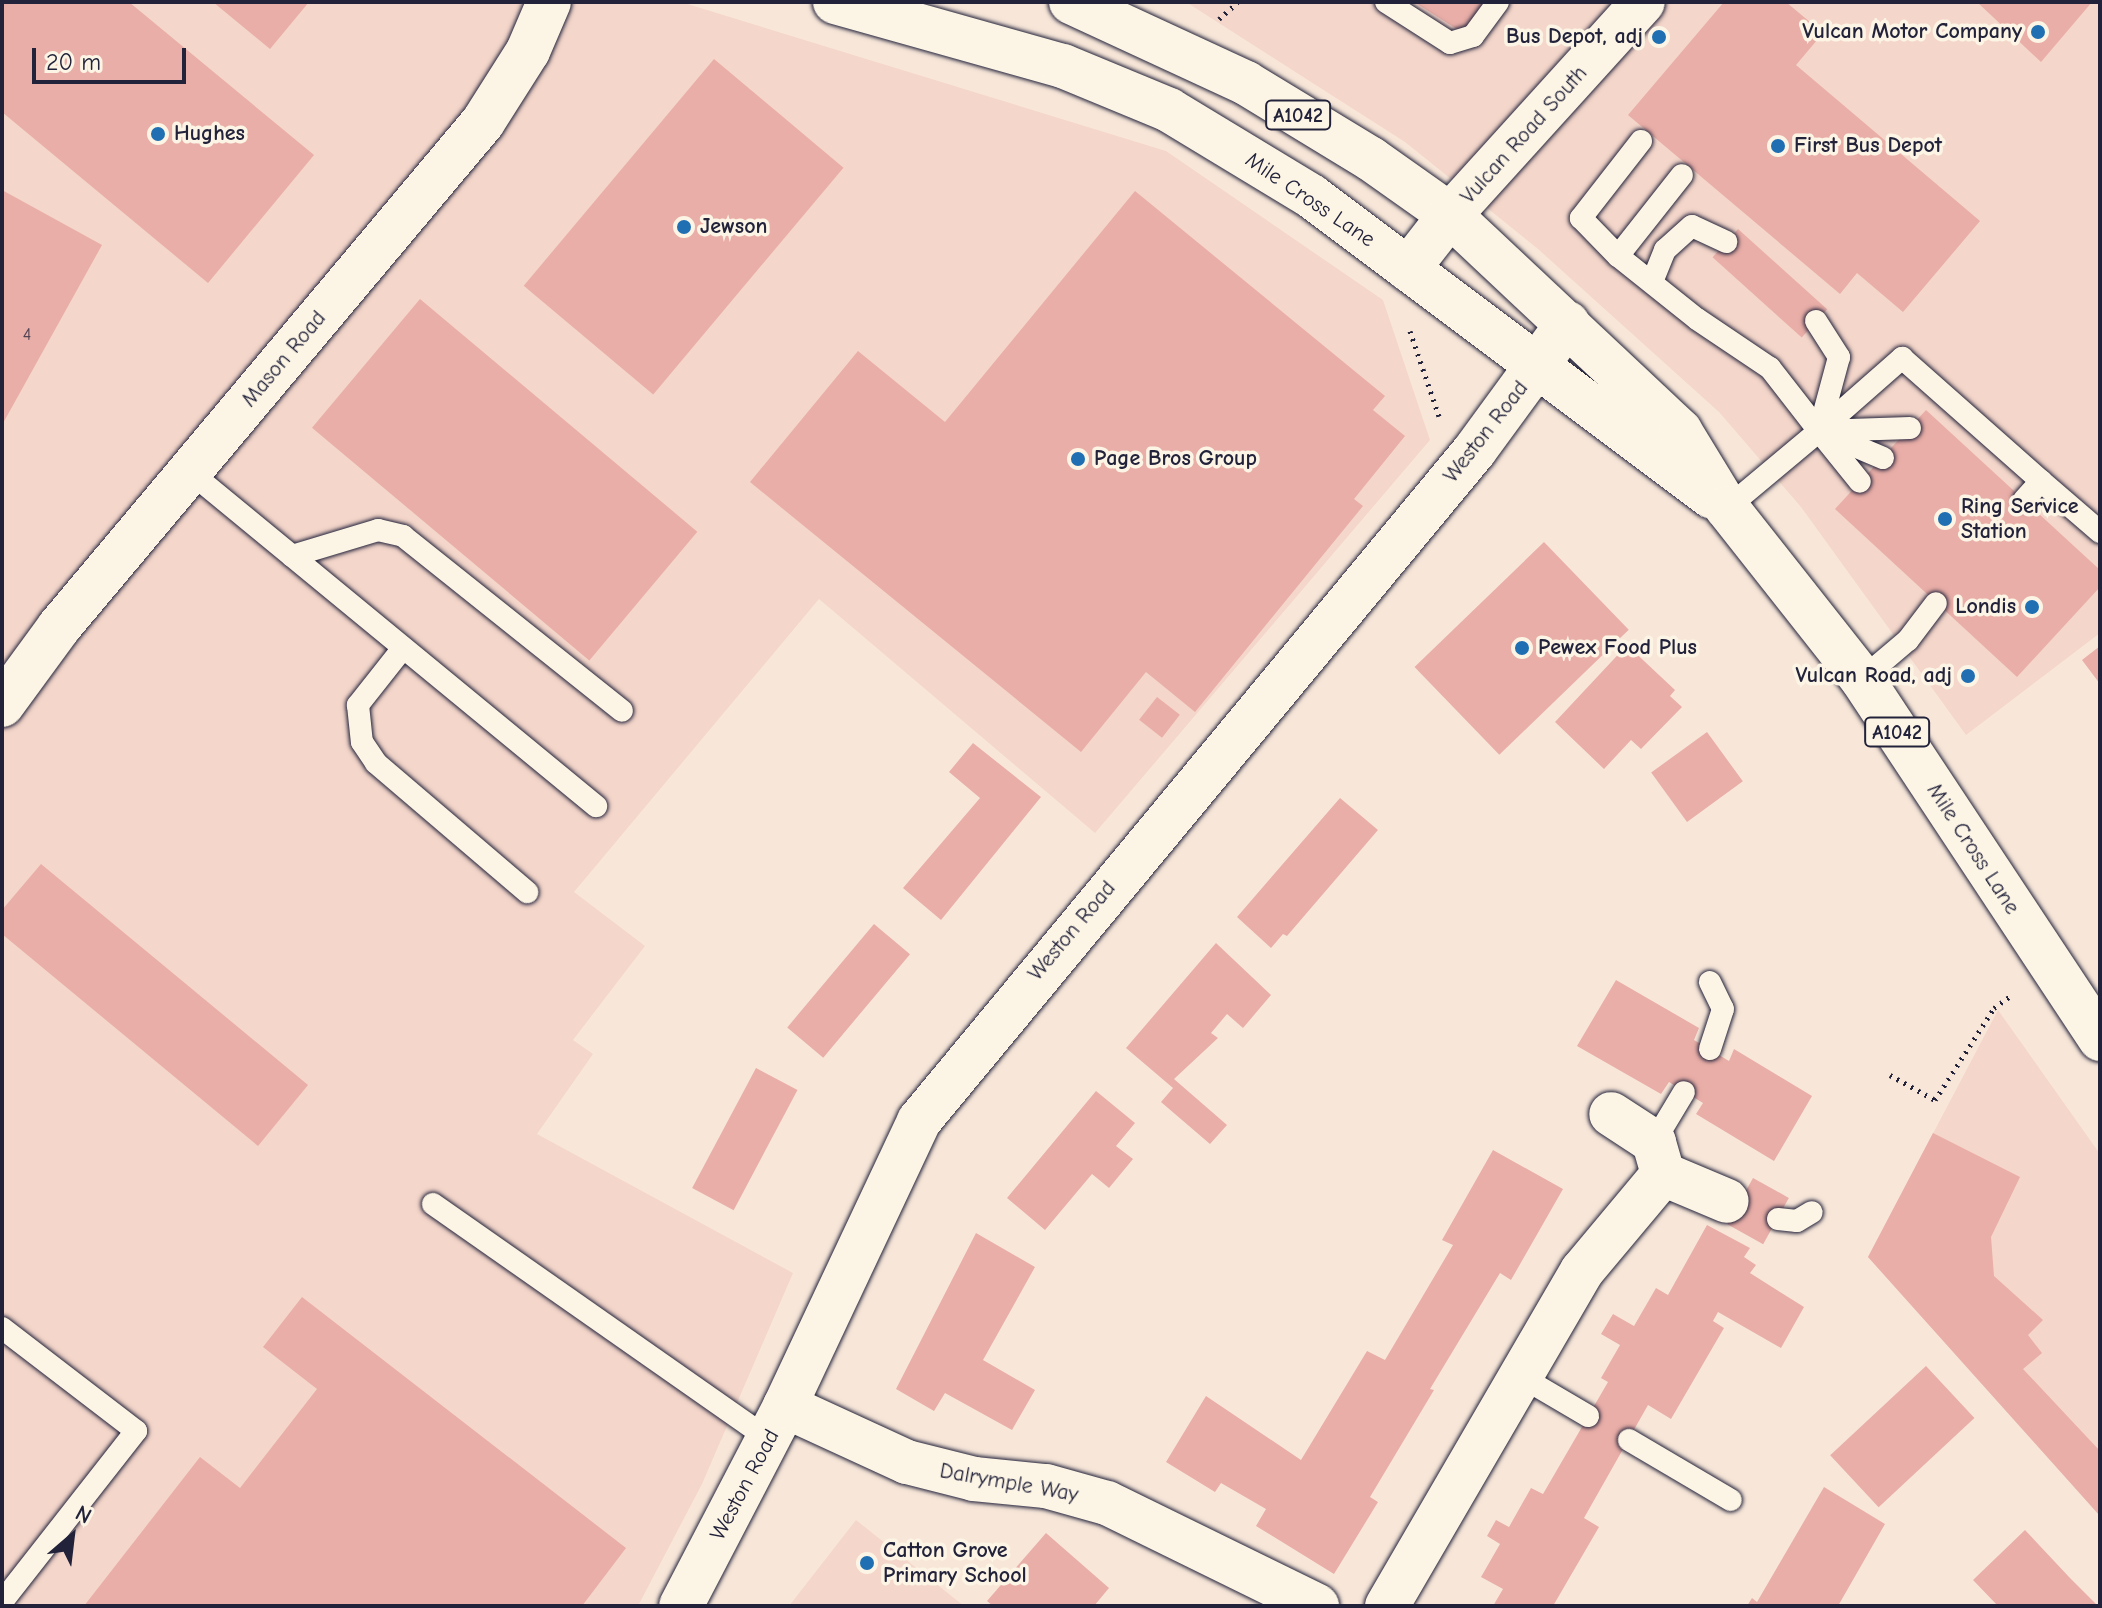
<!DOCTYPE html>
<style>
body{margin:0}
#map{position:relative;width:2102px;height:1608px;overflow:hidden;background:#f8e7d9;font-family:"Comic Neue",sans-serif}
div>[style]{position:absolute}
.built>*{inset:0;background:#f4d6ca}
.building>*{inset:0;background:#e9aea7;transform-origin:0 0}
.path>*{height:5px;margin-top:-2.5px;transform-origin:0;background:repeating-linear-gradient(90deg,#22223b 0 2px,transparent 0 8px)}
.roads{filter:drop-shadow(0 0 2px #22223b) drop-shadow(0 0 2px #22223b)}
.lane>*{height:22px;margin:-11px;padding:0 11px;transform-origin:11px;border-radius:11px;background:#fcf5e5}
.street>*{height:44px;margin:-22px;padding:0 22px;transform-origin:22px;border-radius:22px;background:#fcf5e5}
.highway>*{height:44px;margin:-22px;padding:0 22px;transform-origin:22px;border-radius:22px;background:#fcf5e5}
.dots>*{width:22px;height:22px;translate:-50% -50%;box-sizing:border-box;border:4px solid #fcf5e5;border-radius:50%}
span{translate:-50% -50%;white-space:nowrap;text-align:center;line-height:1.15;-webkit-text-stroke:7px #fcf5e5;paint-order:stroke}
.number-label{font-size:18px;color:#544556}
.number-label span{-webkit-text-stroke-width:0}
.shield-label span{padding:2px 6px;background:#fcf5e5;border:2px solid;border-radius:6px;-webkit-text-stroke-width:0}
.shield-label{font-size:20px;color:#22223b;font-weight:700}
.poi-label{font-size:22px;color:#22223b;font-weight:700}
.right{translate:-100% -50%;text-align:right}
.left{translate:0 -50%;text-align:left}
.street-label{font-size:22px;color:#22223b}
.frame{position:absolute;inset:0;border:4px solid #22223b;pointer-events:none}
.north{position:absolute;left:32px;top:1496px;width:80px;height:80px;-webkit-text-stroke:6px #fcf5e5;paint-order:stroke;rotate:28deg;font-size:22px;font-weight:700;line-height:32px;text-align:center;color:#22223b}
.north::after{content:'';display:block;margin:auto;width:28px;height:36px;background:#22223b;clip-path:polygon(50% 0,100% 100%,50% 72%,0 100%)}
.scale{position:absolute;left:32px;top:48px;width:154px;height:36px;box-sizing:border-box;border:4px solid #22223b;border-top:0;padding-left:10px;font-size:24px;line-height:28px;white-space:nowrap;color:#22223b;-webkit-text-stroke:6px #fcf5e5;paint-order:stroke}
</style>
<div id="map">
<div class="built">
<i style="clip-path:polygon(2px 2px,681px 2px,1166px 151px,1383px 300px,1430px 440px,1095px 833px,819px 599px,574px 892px,645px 946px,573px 1040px,593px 1054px,537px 1134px,793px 1273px,702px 1484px,638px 1606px,2px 1606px)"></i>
<i style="clip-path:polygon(1186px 2px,2100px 2px,2100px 633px,1966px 735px,1801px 507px,1719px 412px,1538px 249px,1405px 142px)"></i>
<i style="clip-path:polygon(1998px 1010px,2100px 1154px,2100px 1516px,1868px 1257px)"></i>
<i style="clip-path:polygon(856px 1520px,964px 1606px,789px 1606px)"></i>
</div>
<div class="building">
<i style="clip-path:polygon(2px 2px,129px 2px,314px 155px,208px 283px,2px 112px)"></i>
<i style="clip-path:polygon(213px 2px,309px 2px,270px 49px)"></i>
<i style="clip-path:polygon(1414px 2px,1484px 2px,1463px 33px)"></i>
<i style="clip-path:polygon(1724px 2px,1786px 2px,1823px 33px,1796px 65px,1980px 221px,1903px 312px,1857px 273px,1840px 294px,1628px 115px)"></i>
<i style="clip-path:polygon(1977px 2px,2092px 2px,2041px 62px)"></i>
<i style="left:714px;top:59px;width:169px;height:296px;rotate:40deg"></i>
<i style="clip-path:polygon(2px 190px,102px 245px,2px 425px)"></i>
<i style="clip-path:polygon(1135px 191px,1385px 396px,1373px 410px,1405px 436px,1354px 499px,1363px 506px,1195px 712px,1146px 672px,1081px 752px,750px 482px,858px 351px,945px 422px)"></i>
<i style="left:1738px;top:229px;width:120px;height:38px;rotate:42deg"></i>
<i style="left:420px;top:299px;width:362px;height:168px;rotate:40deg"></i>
<i style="clip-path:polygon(1926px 410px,2100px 570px,2100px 587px,2017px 677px,1835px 509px)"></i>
<i style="left:1544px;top:542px;width:122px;height:180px;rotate:46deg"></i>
<i style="clip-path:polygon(1627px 645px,1675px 690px,1670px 696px,1682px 707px,1641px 749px,1631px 740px,1604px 769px,1555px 722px)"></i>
<i style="clip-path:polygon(2100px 646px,2100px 684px,2082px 660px)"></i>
<i style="left:1157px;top:697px;width:29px;height:29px;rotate:38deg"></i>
<i style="left:1707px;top:732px;width:61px;height:69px;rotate:54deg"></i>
<i style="clip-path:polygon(973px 743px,1041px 797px,941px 920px,903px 888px,980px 798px,949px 772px)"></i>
<i style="clip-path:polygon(1340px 798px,1378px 830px,1287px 936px,1283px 934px,1271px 948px,1237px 917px)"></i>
<i style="clip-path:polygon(41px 864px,308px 1085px,258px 1146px,2px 934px,2px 910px)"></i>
<i style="left:874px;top:924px;width:47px;height:135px;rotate:40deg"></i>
<i style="clip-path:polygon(1216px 943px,1271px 995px,1243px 1028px,1227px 1014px,1211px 1033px,1218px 1038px,1174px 1079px,1227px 1125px,1210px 1144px,1161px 1102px,1173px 1088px,1126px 1048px)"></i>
<i style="clip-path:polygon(1616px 980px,1699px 1028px,1694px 1040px,1729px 1061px,1734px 1049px,1812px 1096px,1774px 1161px,1696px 1114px,1703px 1103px,1669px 1082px,1661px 1094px,1577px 1046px)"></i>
<i style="left:756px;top:1068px;width:47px;height:136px;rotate:28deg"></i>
<i style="clip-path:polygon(1096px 1091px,1135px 1123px,1116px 1146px,1133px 1159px,1109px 1188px,1092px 1174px,1045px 1230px,1007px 1198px)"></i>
<i style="clip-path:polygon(1933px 1133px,2020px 1177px,1991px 1237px,1994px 1276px,2043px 1320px,2028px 1335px,2042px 1353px,2023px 1369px,2100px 1451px,2100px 1516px,1868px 1257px)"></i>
<i style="clip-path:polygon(1493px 1150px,1563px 1189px,1511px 1280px,1500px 1273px,1430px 1389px,1434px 1390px,1370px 1497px,1378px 1502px,1334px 1574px,1256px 1526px,1266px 1509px,1221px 1483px,1215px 1492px,1166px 1462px,1206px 1396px,1301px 1460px,1367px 1351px,1385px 1360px,1453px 1245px,1442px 1240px)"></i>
<i style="left:1753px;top:1178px;width:41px;height:53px;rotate:29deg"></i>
<i style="clip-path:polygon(1707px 1225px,1750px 1248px,1744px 1257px,1756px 1265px,1750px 1273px,1804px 1307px,1781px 1348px,1718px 1312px,1713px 1321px,1724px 1328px,1671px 1419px,1648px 1405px,1584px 1518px,1599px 1527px,1553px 1606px,1493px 1606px,1503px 1589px,1481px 1577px,1500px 1544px,1487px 1536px,1496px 1520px,1509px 1527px,1531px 1488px,1543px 1494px,1608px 1382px,1601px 1378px,1620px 1345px,1601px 1334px,1613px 1314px,1634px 1326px,1656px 1288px,1668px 1295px)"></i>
<i style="clip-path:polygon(976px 1233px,1035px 1267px,983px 1360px,1035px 1390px,1012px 1430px,945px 1393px,934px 1411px,896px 1389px)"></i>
<i style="clip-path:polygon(302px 1297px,626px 1548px,582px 1606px,84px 1606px,200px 1457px,240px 1488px,317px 1389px,263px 1347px)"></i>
<i style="left:1926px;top:1366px;width:71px;height:131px;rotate:47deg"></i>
<i style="clip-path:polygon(1824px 1487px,1885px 1524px,1838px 1606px,1747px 1606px,1752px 1598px,1757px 1602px)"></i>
<i style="clip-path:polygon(2025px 1530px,2070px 1578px,2098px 1606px,1998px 1606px,1973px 1580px)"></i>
<i style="clip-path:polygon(1046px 1533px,1109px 1588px,1094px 1606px,993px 1606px,987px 1601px)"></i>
</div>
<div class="path">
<i style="left:1219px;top:19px;width:25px;rotate:-42deg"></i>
<i style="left:1410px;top:331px;width:90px;rotate:71.2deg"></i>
<i style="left:1890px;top:1075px;width:51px;rotate:29.1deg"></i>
<i style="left:1935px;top:1100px;width:109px;rotate:-57.3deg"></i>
<i style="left:1994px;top:1008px;width:22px;rotate:-36deg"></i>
</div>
<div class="roads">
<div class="lane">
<i style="left:1386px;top:2px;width:76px;rotate:32.6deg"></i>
<i style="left:1450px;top:43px;width:24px;rotate:-17deg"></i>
<i style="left:1473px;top:36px;width:42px;rotate:-53.7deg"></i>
<i style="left:1641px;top:141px;width:98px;rotate:127.9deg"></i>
<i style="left:1581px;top:218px;width:53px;rotate:45.8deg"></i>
<i style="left:1618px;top:256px;width:101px;rotate:38.6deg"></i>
<i style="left:1697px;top:319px;width:88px;rotate:33.9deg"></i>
<i style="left:1770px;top:368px;width:80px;rotate:52.1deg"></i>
<i style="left:1819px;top:431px;width:111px;rotate:-41.3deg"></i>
<i style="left:1902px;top:358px;width:186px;rotate:41.5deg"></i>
<i style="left:2041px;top:481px;width:25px;rotate:132deg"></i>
<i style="left:1618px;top:256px;width:103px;rotate:-51.7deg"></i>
<i style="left:1652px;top:282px;width:35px;rotate:-68deg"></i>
<i style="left:1665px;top:250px;width:36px;rotate:-42deg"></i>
<i style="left:1692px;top:226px;width:38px;rotate:25deg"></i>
<i style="left:1816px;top:321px;width:43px;rotate:57.4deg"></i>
<i style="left:1839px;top:357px;width:77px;rotate:105.1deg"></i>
<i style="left:1883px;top:458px;width:69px;rotate:-157.1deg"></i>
<i style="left:1819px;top:431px;width:91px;rotate:-1.9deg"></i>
<i style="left:190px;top:472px;width:526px;rotate:39.44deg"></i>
<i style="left:2041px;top:481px;width:78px;rotate:40.8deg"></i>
<i style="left:1727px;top:508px;width:120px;rotate:-39.9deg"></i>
<i style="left:1819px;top:431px;width:65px;rotate:51.2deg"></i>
<i style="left:292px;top:556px;width:90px;rotate:-16.8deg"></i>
<i style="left:378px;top:530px;width:26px;rotate:13deg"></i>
<i style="left:403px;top:536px;width:280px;rotate:38.6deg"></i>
<i style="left:403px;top:648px;width:73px;rotate:128.3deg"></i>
<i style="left:358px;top:705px;width:37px;rotate:84deg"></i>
<i style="left:362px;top:742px;width:25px;rotate:56deg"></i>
<i style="left:376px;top:763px;width:199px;rotate:40.5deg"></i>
<i style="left:1862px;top:679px;width:60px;rotate:-40.3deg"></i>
<i style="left:1908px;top:640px;width:46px;rotate:-52.9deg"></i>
<i style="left:1710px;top:1049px;width:42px;rotate:-72deg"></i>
<i style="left:1723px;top:1009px;width:30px;rotate:-116deg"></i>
<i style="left:1654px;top:1142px;width:58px;rotate:-59deg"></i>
<i style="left:433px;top:1204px;width:410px;rotate:35deg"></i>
<i style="left:1778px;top:1219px;width:19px;rotate:6deg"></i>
<i style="left:1797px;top:1221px;width:17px;rotate:-31deg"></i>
<i style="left:2px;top:1328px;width:169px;rotate:37.5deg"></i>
<i style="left:136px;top:1431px;width:217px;rotate:128.1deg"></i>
<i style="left:1520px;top:1376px;width:79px;rotate:30.5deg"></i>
<i style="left:1629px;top:1440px;width:118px;rotate:30.5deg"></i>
</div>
<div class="street">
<i style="left:1408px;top:269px;width:68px;rotate:-52.1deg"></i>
<i style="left:1450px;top:215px;width:287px;rotate:-47.8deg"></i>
<i style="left:2px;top:705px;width:97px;rotate:-53.8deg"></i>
<i style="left:59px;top:627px;width:659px;rotate:-49.98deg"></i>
<i style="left:483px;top:122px;width:84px;rotate:-57.6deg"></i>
<i style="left:528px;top:51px;width:53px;rotate:-66.8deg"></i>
<i style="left:1663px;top:1174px;width:69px;rotate:22.9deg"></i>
<i style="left:785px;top:1406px;width:134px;rotate:24.7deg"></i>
<i style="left:907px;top:1462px;width:69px;rotate:14.2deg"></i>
<i style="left:974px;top:1479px;width:72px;rotate:5.6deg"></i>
<i style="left:1046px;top:1486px;width:63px;rotate:15.6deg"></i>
<i style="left:1107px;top:1503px;width:234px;rotate:26.1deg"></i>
<i style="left:681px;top:1606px;width:225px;rotate:-62.5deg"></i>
<i style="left:785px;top:1406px;width:315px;rotate:-64.8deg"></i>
<i style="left:919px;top:1121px;width:871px;rotate:-50.35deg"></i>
<i style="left:1475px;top:450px;width:157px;rotate:-53.8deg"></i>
<i style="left:1387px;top:1606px;width:388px;rotate:-59.8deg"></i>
<i style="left:1582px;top:1271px;width:126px;rotate:-50.1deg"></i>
<i style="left:1663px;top:1174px;width:33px;rotate:-106deg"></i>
<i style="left:1654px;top:1142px;width:51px;rotate:-146.9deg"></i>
</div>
<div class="highway">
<i style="left:835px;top:2px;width:237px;rotate:15.7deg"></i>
<i style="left:1063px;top:66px;width:115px;rotate:22.5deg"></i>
<i style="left:1169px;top:110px;width:166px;rotate:31.2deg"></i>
<i style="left:1311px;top:196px;width:501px;rotate:36.89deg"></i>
<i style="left:1071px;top:2px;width:193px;rotate:24.8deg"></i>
<i style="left:1246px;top:83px;width:146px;rotate:31.3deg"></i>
<i style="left:1371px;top:159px;width:97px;rotate:35.3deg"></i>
<i style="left:1450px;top:215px;width:316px;rotate:43.2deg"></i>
<i style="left:1680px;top:431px;width:90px;rotate:58.6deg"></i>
<i style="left:1727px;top:508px;width:218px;rotate:51.7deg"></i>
<i style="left:1862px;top:679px;width:432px;rotate:56.5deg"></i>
</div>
</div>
<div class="dots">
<i style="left:2038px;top:32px;background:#1f6fb2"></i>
<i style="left:1659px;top:37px;background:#1f6fb2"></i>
<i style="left:158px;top:134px;background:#1f6fb2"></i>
<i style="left:1778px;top:146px;background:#1f6fb2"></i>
<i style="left:684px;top:227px;background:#1f6fb2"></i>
<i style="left:1078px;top:459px;background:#1f6fb2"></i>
<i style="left:1945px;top:519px;background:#1f6fb2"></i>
<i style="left:2032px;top:607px;background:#1f6fb2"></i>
<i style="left:1522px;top:648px;background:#1f6fb2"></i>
<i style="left:1968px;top:676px;background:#1f6fb2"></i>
<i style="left:867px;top:1563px;background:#1f6fb2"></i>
</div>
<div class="number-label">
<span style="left:27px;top:335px">4</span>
</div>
<div class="shield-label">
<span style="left:1298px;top:115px">A1042</span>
<span style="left:1897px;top:732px">A1042</span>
</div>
<div class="poi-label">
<span class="right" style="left:2022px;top:32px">Vulcan Motor Company</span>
<span class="right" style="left:1643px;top:37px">Bus Depot, adj</span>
<span class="left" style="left:174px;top:134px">Hughes</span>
<span class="left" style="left:1794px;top:146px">First Bus Depot</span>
<span class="left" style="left:700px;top:227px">Jewson</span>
<span class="left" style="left:1094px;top:459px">Page Bros Group</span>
<span class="left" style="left:1961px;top:519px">Ring Service<br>Station</span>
<span class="right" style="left:2016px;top:607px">Londis</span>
<span class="left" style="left:1538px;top:648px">Pewex Food Plus</span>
<span class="right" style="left:1952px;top:676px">Vulcan Road, adj</span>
<span class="left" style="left:883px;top:1563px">Catton Grove<br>Primary School</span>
</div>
<div class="street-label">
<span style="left:1524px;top:135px;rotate:-48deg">Vulcan Road South</span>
<span style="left:1310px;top:200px;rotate:34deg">Mile Cross Lane</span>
<span style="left:284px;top:359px;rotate:-50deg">Mason Road</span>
<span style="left:1486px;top:432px;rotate:-52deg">Weston Road</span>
<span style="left:1973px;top:849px;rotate:57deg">Mile Cross Lane</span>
<span style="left:1072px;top:931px;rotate:-50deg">Weston Road</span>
<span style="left:1009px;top:1483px;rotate:10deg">Dalrymple Way</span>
<span style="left:745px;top:1485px;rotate:-62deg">Weston Road</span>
</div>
<div class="frame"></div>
<div class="north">N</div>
<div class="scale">20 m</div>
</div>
